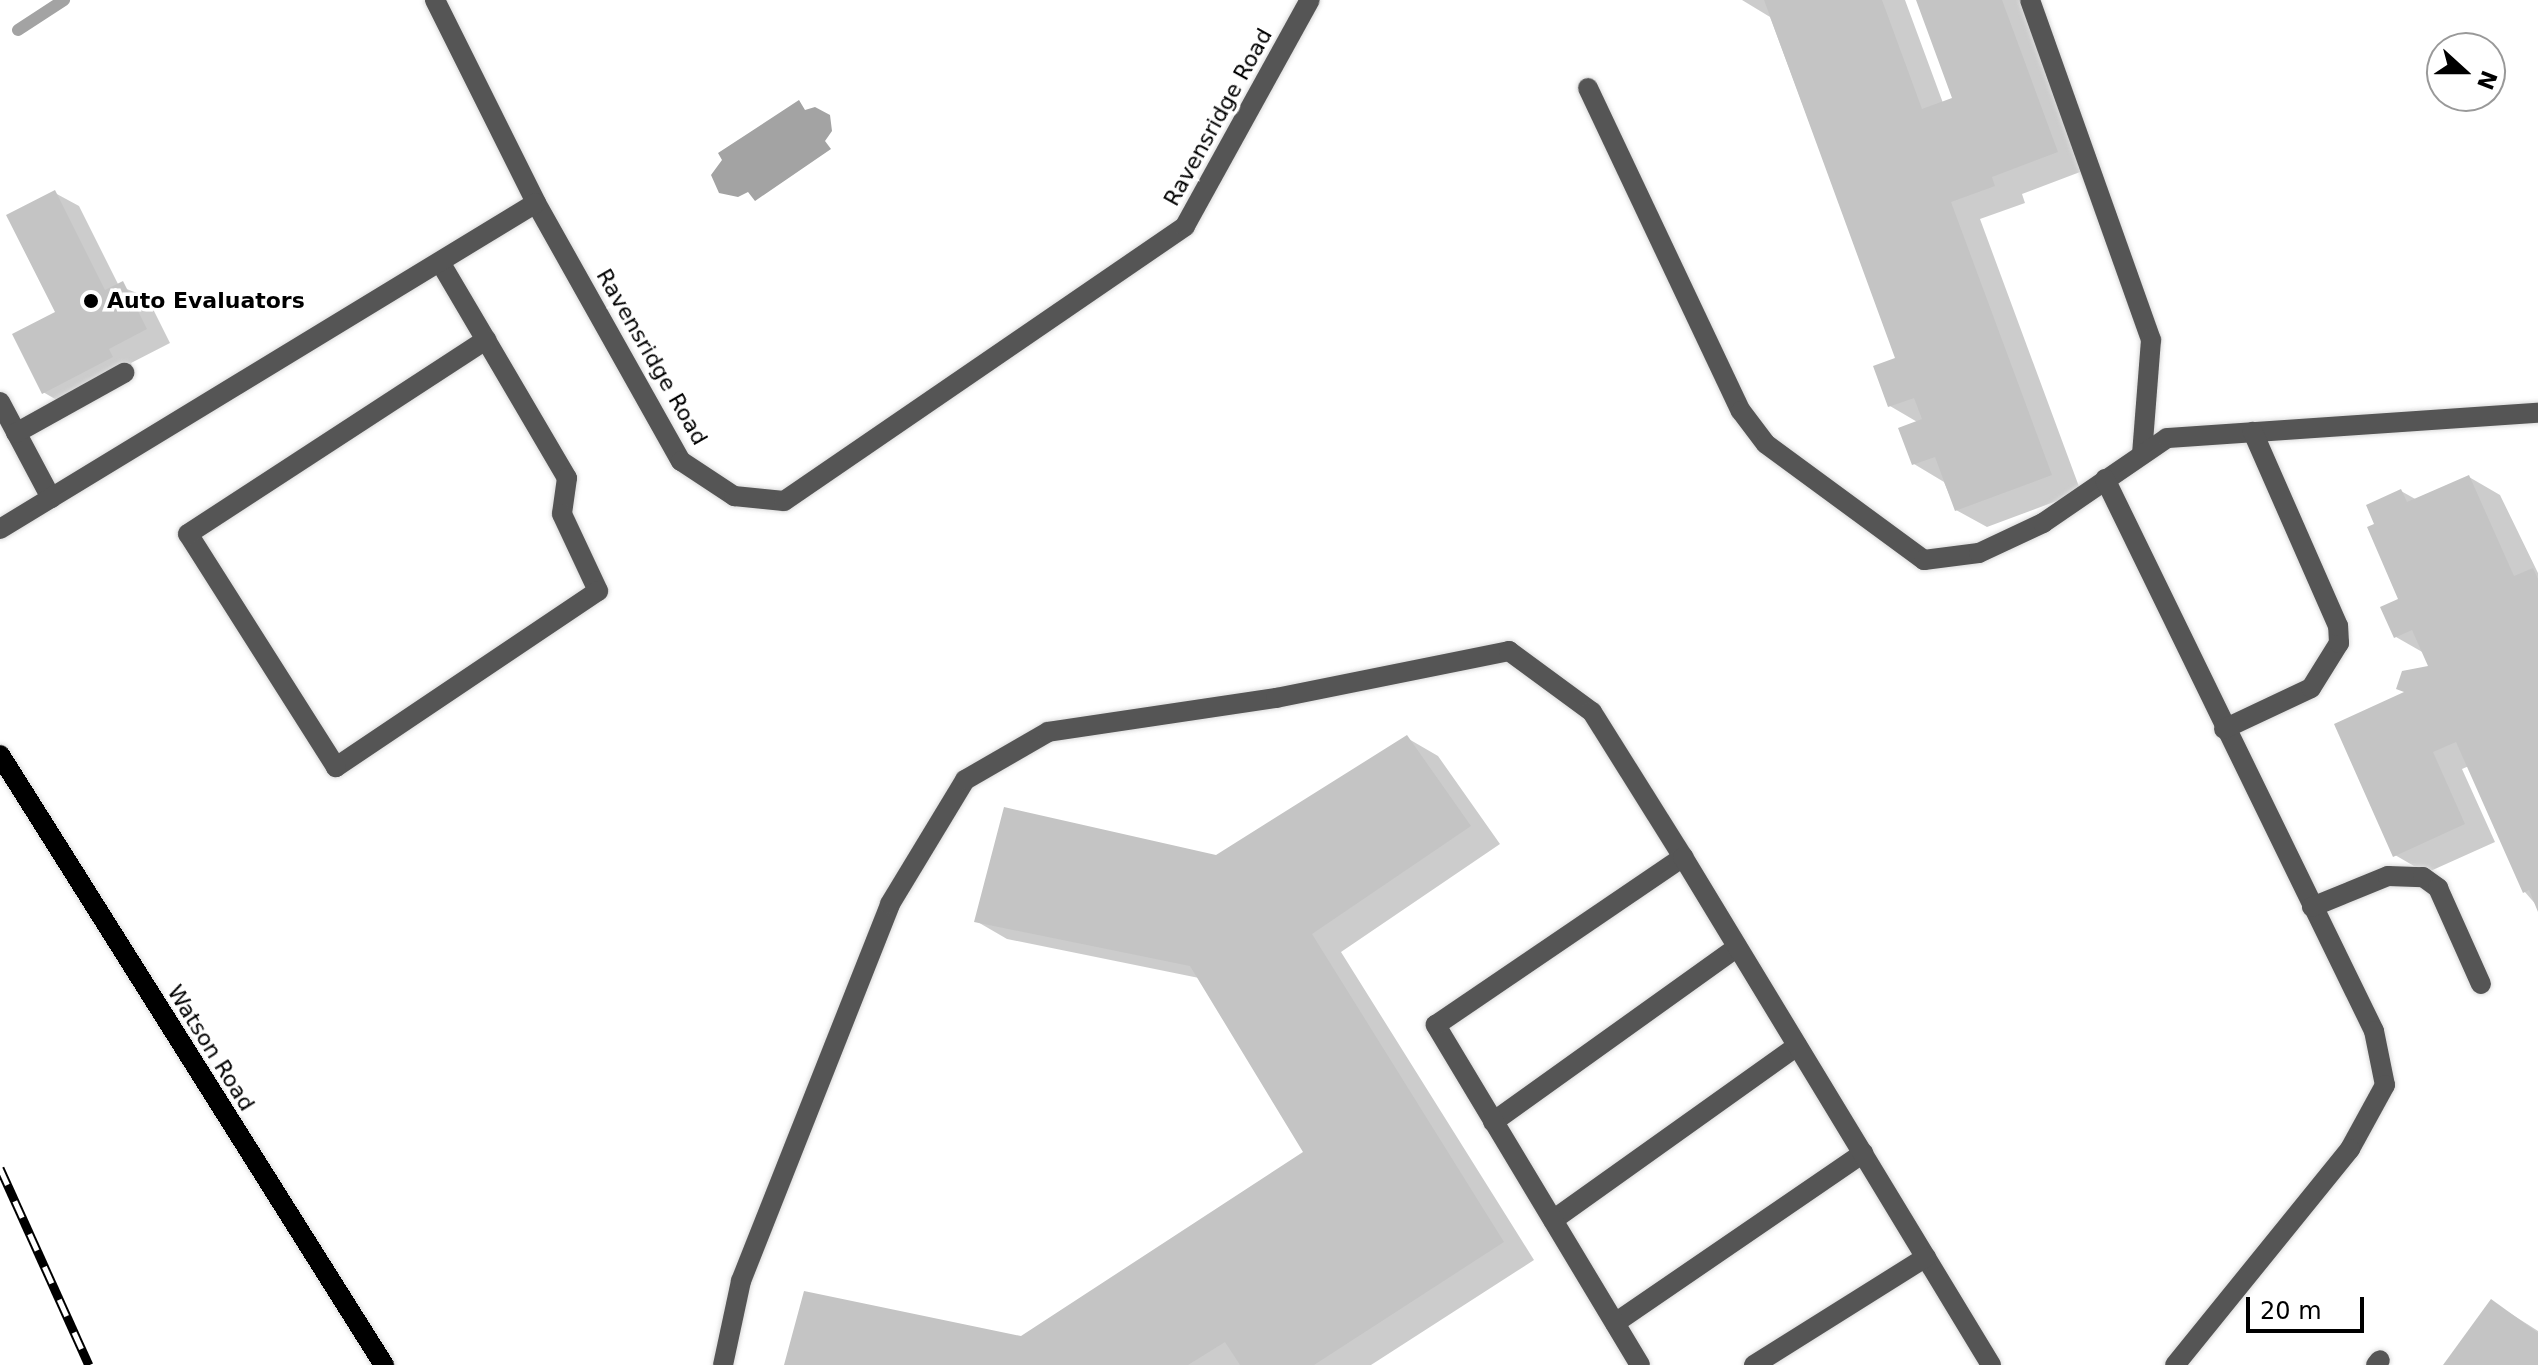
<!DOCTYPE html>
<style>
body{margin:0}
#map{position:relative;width:2538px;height:1365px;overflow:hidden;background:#fff;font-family:"DejaVu Sans",sans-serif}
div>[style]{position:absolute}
.water>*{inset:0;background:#a3a3a3}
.shadow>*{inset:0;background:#0003}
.stream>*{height:12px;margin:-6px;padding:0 6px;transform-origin:6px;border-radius:6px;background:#a3a3a3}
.building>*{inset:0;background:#c4c4c4}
.roads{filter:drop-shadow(0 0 2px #dbdbdb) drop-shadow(0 0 2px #dbdbdb)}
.minor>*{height:20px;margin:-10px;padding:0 10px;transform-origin:10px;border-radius:10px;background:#555}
.major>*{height:20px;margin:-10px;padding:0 10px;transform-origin:10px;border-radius:10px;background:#000}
.rail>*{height:9px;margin-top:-4.5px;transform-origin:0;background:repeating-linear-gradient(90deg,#fff 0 18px,#000 0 36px);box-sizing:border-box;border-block:2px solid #000}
.dots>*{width:22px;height:22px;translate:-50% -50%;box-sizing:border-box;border:4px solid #fff;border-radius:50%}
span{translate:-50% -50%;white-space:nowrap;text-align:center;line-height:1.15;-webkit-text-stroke:7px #fff;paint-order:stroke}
.street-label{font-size:22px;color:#000}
.poi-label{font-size:22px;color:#000;font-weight:700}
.left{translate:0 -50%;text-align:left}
.north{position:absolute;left:2426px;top:32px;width:80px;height:80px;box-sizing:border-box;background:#fff;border:2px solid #999;border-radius:50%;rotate:111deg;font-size:22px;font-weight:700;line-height:32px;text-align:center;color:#000}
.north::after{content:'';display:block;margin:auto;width:28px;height:36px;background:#000;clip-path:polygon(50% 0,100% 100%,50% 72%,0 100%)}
.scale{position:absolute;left:2246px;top:1297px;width:118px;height:36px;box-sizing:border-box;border:4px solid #000;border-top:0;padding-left:10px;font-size:24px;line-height:28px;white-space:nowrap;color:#000;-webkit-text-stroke:6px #fff;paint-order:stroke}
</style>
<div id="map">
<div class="water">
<i style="clip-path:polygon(799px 100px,805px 110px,815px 107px,830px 115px,832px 131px,825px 141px,831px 149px,755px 201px,748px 192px,738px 197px,719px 193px,711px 175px,722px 160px,718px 153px)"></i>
</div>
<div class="shadow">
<i style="clip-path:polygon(1742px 0,1905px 0,1943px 103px,1954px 99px,1918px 0,2025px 0,2088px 169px,2022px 194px,2025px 203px,1980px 219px,2081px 492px,1987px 527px,1956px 510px,1944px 482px,1914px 464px,1919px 423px,1890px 406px,1898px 359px,1770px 17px)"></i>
<i style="clip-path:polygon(55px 193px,79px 206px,119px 286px,147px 297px,170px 343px,131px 363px,135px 371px,67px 406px,43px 392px,58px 313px)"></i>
<i style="clip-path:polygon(2469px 477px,2500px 495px,2538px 573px,2538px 907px,2524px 891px,2469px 766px,2462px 769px,2495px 842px,2426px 873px,2395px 855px,2406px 693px,2431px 668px,2424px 653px,2396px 637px,2401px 600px,2377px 525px,2401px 491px,2417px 500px)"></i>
<i style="clip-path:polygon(1407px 738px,1438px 756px,1500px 844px,1341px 952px,1534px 1260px,1371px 1365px,786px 1365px,1022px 1338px,1306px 1153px,1199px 978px,1007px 939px,976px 921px,1216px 857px)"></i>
<i style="clip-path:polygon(2491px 1301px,2538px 1331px,2538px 1365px,2445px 1365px)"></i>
</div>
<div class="stream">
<i style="left:18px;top:30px;width:55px;rotate:-33.1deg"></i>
</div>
<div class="building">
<i style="clip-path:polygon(1764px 0,1882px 0,1922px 109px,1952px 98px,1916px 0,2002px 0,2058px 152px,1992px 177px,1995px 186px,1951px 202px,2052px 475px,1955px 511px,1935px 457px,1912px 465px,1898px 428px,1922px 419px,1914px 398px,1888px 407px,1873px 366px,1895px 358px)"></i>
<i style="clip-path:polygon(55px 190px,105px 290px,123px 281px,147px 329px,109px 349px,113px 357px,42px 394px,12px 334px,55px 312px,6px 215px)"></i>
<i style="clip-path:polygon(2469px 475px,2514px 576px,2533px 568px,2538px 579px,2538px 912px,2529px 890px,2523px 893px,2456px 742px,2433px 752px,2465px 824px,2393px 857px,2334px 724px,2404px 692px,2396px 689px,2402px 671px,2428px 666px,2412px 630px,2394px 638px,2380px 607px,2398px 599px,2367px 527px,2374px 524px,2366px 505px,2401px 489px,2407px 502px)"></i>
<i style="clip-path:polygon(1407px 735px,1471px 826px,1312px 934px,1504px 1242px,1314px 1365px,1240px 1365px,1225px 1342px,1188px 1365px,784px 1365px,804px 1291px,1021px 1336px,1303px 1152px,1190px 966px,974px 922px,1004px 807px,1216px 855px)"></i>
<i style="clip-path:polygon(2491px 1299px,2538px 1333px,2538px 1365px,2443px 1365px)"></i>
</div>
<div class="roads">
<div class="minor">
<i style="left:435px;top:0;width:227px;rotate:63.5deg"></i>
<i style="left:536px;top:203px;width:296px;rotate:60.7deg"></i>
<i style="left:681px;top:461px;width:64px;rotate:33.4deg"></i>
<i style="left:734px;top:496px;width:50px;rotate:5.7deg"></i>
<i style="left:784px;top:501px;width:486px;rotate:-34.4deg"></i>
<i style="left:1185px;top:226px;width:258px;rotate:-61.1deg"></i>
<i style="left:2030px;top:0;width:361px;rotate:70.4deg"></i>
<i style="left:2151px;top:340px;width:114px;rotate:94.5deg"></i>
<i style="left:1588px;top:88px;width:357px;rotate:64.7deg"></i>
<i style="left:1741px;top:411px;width:41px;rotate:52.9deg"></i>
<i style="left:1766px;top:444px;width:196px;rotate:36.3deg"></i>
<i style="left:1924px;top:560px;width:55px;rotate:-7.3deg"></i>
<i style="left:1979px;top:553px;width:71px;rotate:-25.1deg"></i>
<i style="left:2043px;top:523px;width:150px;rotate:-34.4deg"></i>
<i style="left:2167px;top:438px;width:372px;rotate:-3.9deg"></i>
<i style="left:440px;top:262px;width:91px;rotate:59.5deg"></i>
<i style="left:486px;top:340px;width:160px;rotate:59.6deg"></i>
<i style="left:567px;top:478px;width:36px;rotate:98deg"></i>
<i style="left:562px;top:514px;width:85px;rotate:64.9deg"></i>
<i style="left:598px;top:591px;width:316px;rotate:146.1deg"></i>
<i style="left:336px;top:767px;width:276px;rotate:-122.4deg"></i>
<i style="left:188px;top:534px;width:356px;rotate:-33.1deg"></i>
<i style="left:0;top:402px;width:109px;rotate:62deg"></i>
<i style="left:16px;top:433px;width:124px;rotate:-29.1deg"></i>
<i style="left:2105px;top:479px;width:614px;rotate:64.02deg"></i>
<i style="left:2374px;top:1031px;width:55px;rotate:78.5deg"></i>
<i style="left:2385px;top:1085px;width:73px;rotate:118.7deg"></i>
<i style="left:2350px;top:1149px;width:278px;rotate:129deg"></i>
<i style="left:0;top:529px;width:627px;rotate:-31.31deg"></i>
<i style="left:2224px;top:729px;width:96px;rotate:-25.2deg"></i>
<i style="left:2311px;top:688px;width:53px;rotate:-58.1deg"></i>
<i style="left:2339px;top:643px;width:17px;rotate:-93deg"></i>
<i style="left:2338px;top:626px;width:212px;rotate:-113.7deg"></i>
<i style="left:2312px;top:907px;width:82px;rotate:-22.2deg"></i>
<i style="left:2388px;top:876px;width:35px;rotate:2deg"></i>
<i style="left:2423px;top:877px;width:19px;rotate:36deg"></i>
<i style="left:2438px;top:888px;width:105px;rotate:65.9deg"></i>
<i style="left:1493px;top:1122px;width:300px;rotate:-35.6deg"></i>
<i style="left:1553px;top:1220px;width:300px;rotate:-35.5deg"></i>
<i style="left:1615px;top:1323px;width:301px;rotate:-34.4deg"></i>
<i style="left:723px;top:1365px;width:86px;rotate:-77.9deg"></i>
<i style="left:741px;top:1281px;width:405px;rotate:-68.4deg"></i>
<i style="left:890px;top:904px;width:145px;rotate:-58.8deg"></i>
<i style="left:965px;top:780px;width:96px;rotate:-30deg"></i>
<i style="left:1048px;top:732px;width:231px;rotate:-8.5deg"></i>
<i style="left:1276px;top:698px;width:238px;rotate:-11.4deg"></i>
<i style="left:1509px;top:651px;width:103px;rotate:36.3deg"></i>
<i style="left:1592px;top:712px;width:171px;rotate:57.9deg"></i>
<i style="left:1640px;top:1365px;width:397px;rotate:-121deg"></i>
<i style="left:1436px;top:1025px;width:299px;rotate:-34.2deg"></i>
<i style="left:1683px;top:857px;width:594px;rotate:58.77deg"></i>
<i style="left:1754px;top:1365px;width:203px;rotate:-32.1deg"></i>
<i style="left:2376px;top:1365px;width:6px;rotate:-51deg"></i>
</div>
<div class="major">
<i style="left:0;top:755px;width:721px;rotate:57.81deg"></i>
</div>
</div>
<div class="rail">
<i style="left:0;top:1168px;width:216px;rotate:65.7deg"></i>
</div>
<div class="dots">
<i style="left:91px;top:301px;background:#000"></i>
</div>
<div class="street-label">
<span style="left:1218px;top:117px;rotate:-61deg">Ravensridge Road</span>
<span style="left:652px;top:357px;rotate:60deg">Ravensridge Road</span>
<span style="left:211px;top:1048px;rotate:58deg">Watson Road</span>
</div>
<div class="poi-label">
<span class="left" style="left:107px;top:301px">Auto Evaluators</span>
</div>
<div class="north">N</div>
<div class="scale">20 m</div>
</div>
